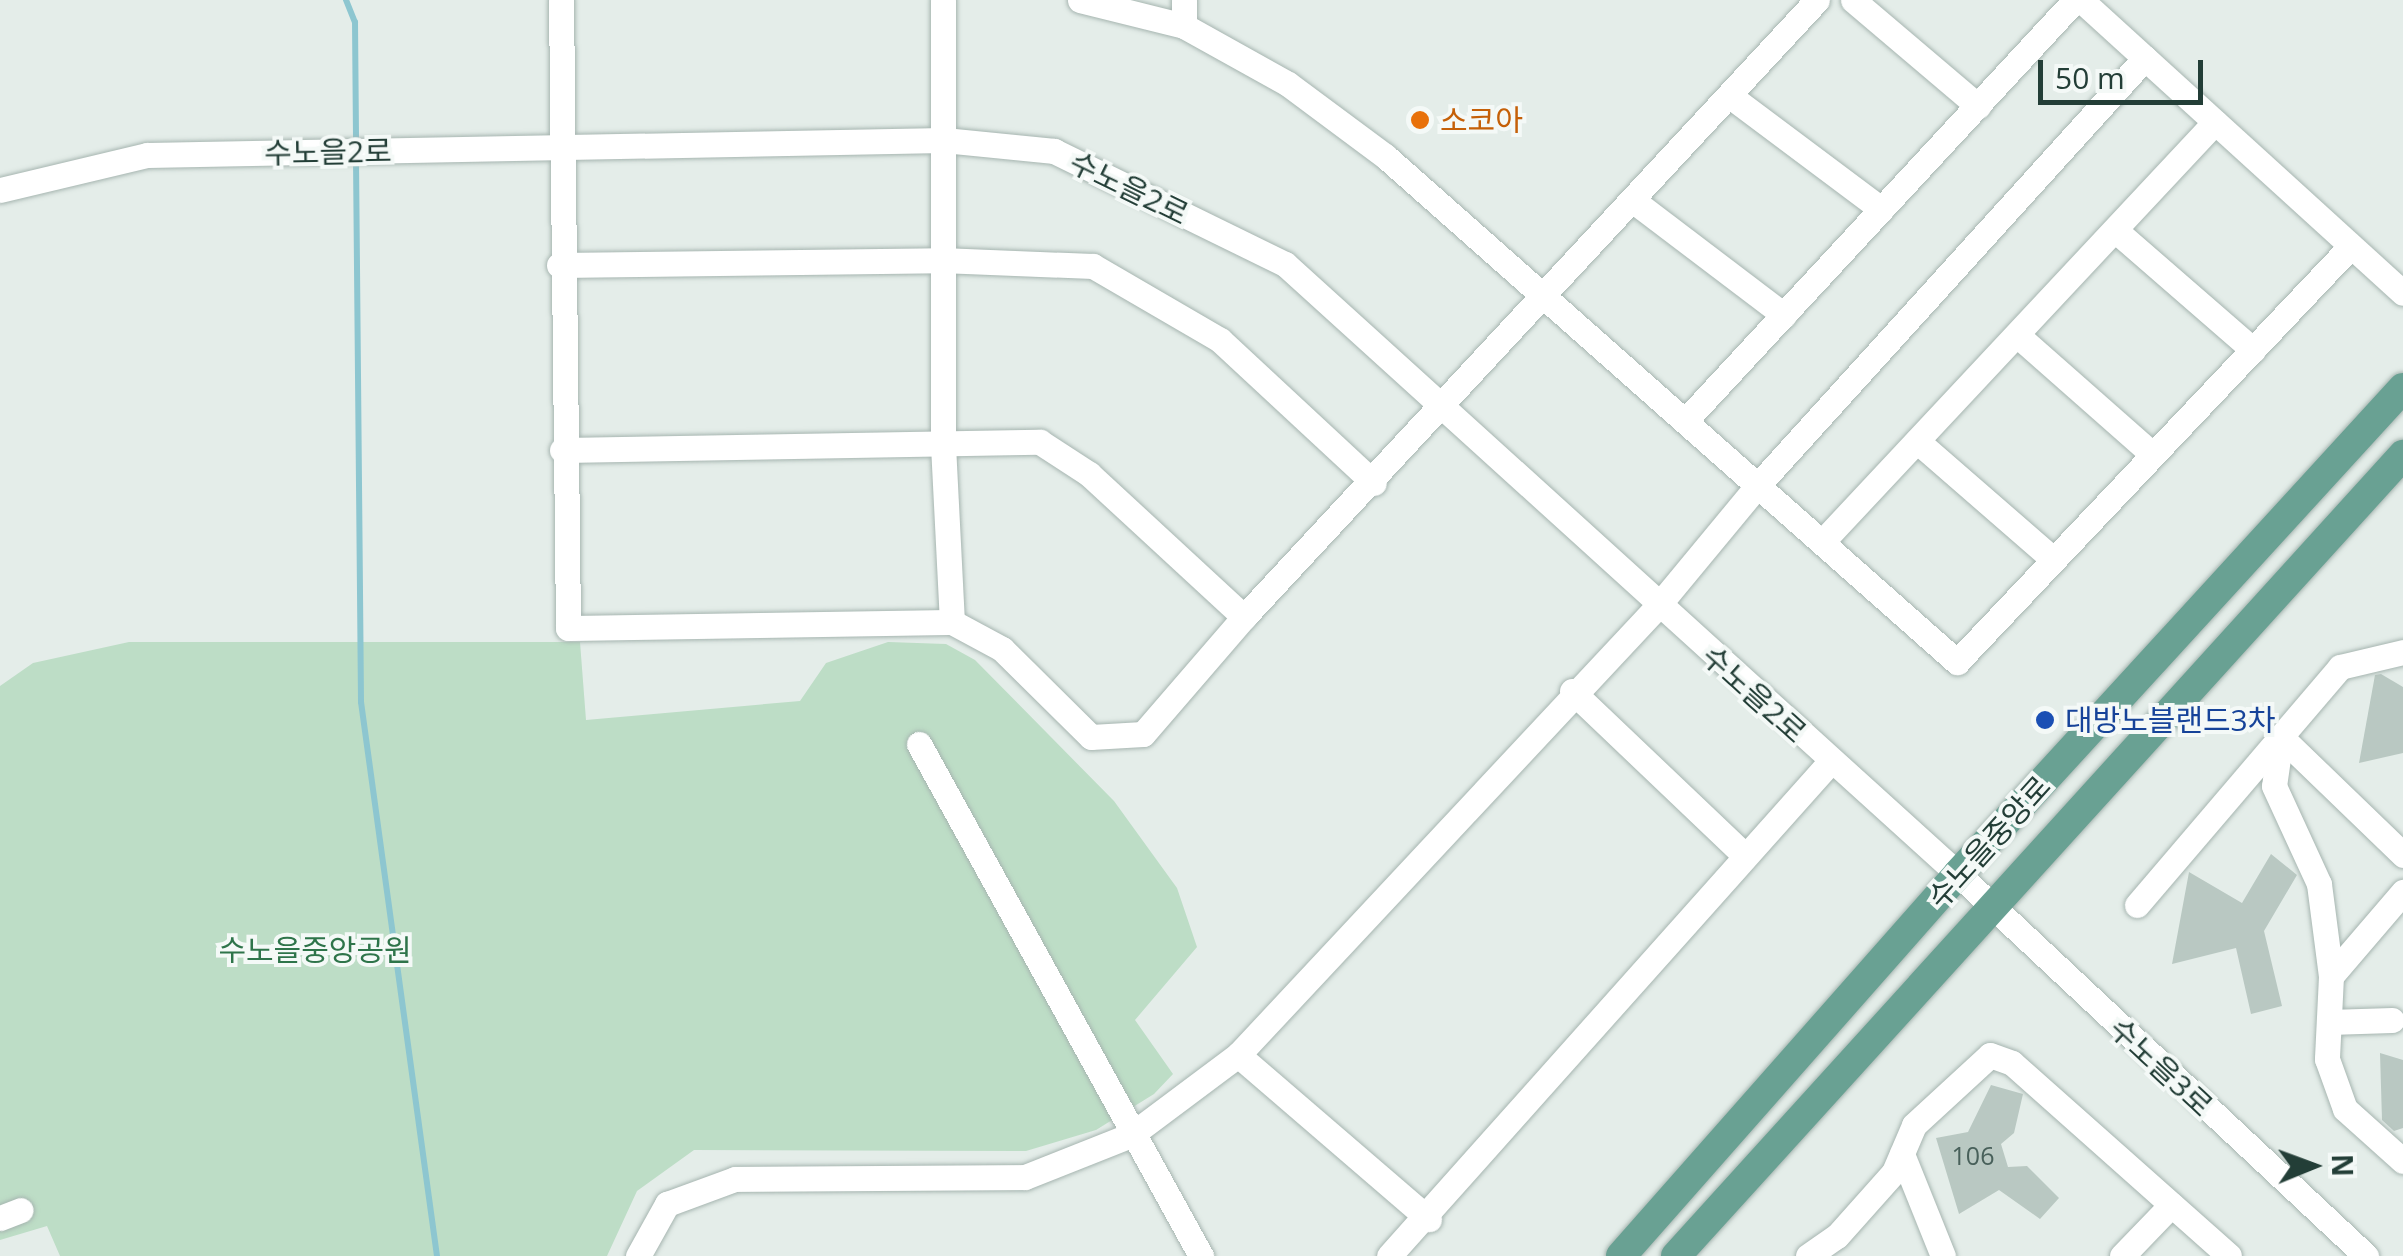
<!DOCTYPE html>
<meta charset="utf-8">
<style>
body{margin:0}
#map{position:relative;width:2403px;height:1256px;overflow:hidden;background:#e4ede9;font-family:"Open Sans","Noto Sans KR",sans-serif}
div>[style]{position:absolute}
.green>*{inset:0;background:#bdddc6}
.stream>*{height:6px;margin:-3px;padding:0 3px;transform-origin:3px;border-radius:3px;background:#8dc6d0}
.building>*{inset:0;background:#b9c8c2}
.roads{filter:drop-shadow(0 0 2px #a6b5b0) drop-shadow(0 0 2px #a6b5b0)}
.minor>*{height:25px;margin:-12.5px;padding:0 12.5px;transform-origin:12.5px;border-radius:12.5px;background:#fff}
.major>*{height:30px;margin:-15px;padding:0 15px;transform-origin:15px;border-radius:15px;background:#69a193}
.dots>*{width:28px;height:28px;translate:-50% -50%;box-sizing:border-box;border:5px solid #f4f9f7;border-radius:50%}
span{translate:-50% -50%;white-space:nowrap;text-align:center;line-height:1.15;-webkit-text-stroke:8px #f4f9f7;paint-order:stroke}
.number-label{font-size:25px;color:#48605a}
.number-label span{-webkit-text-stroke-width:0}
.food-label{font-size:30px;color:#c56008}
.left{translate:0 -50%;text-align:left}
.street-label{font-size:30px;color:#233e37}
.transit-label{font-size:30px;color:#164399}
.park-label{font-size:30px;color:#2e744a}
.north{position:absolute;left:2263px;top:1116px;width:100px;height:100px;-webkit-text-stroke:8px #f4f9f7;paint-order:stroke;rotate:89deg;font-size:28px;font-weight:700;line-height:40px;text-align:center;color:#233e37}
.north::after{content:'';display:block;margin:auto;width:35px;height:45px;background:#233e37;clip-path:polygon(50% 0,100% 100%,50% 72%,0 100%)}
.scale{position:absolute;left:2038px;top:60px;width:165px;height:45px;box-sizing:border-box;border:5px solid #233e37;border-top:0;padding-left:12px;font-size:30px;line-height:35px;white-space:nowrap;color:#233e37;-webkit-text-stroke:8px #f4f9f7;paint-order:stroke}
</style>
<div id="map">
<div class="green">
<i style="clip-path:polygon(129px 642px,580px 642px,586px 720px,800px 701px,826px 663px,888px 642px,946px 644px,975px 660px,1114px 801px,1177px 888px,1197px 947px,1135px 1020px,1173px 1074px,1154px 1094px,1096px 1130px,1026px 1151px,694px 1150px,637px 1191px,607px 1256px,60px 1256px,47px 1226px,0 1240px,0 686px,33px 663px)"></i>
</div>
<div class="stream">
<i style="left:346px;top:0;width:24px;rotate:68deg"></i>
<i style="left:355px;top:22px;width:125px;rotate:89.5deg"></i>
<i style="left:356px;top:159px;width:543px;rotate:89.47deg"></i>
<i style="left:361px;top:702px;width:559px;rotate:82.19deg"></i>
</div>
<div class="building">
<i style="clip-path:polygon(2381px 674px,2403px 687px,2403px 753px,2359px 763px,2375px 675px)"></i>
<i style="clip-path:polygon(2271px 854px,2297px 875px,2264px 931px,2282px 1006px,2251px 1014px,2236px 948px,2172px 964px,2189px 872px,2242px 903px)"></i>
<i style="clip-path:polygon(2380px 1053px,2403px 1060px,2403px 1128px,2394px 1131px,2382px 1120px)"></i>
<i style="clip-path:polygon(1991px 1085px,2023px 1094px,2014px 1133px,2001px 1144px,2008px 1167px,2027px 1166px,2059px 1198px,2040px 1219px,1999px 1190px,1959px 1214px,1936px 1138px,1968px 1132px)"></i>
</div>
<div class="roads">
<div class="minor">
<i style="left:561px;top:0;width:628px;rotate:89.36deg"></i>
<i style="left:568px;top:628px;width:384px;rotate:-0.9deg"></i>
<i style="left:952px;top:622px;width:57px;rotate:28.4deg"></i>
<i style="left:1002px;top:649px;width:125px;rotate:44.7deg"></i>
<i style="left:1091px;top:737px;width:52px;rotate:-3.3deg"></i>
<i style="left:1143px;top:734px;width:155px;rotate:-49.2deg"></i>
<i style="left:1244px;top:617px;width:842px;rotate:-47.12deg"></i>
<i style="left:943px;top:0;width:445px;rotate:90deg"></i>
<i style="left:943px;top:445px;width:177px;rotate:87.1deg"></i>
<i style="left:1080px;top:0;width:107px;rotate:14deg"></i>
<i style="left:1184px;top:26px;width:119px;rotate:29.1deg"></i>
<i style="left:1288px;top:84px;width:121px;rotate:36.6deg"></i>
<i style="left:1385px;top:156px;width:764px;rotate:41.5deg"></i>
<i style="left:1957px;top:662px;width:573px;rotate:-46.56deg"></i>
<i style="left:1184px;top:0;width:26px;rotate:90deg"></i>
<i style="left:1853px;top:0;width:164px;rotate:40.3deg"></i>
<i style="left:2081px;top:0;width:435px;rotate:42.3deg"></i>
<i style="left:1730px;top:96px;width:189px;rotate:36.8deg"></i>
<i style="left:0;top:190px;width:151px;rotate:-13.4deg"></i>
<i style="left:147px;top:155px;width:797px;rotate:-1.08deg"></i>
<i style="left:944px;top:140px;width:111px;rotate:5.7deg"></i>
<i style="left:1054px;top:151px;width:257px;rotate:26.1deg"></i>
<i style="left:1285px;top:264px;width:908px;rotate:42.19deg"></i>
<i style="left:1958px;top:874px;width:559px;rotate:43.11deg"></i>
<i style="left:1635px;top:202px;width:187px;rotate:37.2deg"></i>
<i style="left:2115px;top:230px;width:183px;rotate:41deg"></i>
<i style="left:559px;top:265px;width:382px;rotate:-0.7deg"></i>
<i style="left:941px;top:260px;width:152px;rotate:2.3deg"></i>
<i style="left:1093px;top:266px;width:147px;rotate:30.2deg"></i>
<i style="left:1220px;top:340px;width:210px;rotate:42.9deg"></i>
<i style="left:2017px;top:335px;width:181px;rotate:41.4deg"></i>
<i style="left:1686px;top:420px;width:572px;rotate:-47.19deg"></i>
<i style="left:1917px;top:441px;width:181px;rotate:41deg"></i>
<i style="left:562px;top:450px;width:478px;rotate:-1deg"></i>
<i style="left:1040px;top:442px;width:59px;rotate:33.1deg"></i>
<i style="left:1089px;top:474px;width:211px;rotate:42.7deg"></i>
<i style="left:1822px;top:542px;width:575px;rotate:-46.9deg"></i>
<i style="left:1572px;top:691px;width:238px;rotate:43.6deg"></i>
<i style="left:2281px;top:737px;width:49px;rotate:98.1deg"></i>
<i style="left:2274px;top:786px;width:108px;rotate:65.3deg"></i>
<i style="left:2319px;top:884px;width:93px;rotate:82.6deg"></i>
<i style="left:2331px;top:976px;width:83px;rotate:92.8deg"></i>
<i style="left:2327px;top:1059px;width:53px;rotate:70.2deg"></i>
<i style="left:2345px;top:1109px;width:78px;rotate:41.9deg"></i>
<i style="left:2281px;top:737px;width:170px;rotate:44deg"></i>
<i style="left:919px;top:744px;width:585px;rotate:61.15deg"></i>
<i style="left:2137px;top:905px;width:313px;rotate:-49.5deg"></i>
<i style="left:2340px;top:667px;width:65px;rotate:-13.4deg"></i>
<i style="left:2331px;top:976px;width:111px;rotate:-49.4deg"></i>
<i style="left:2329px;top:1022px;width:63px;rotate:-1.8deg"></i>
<i style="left:1238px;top:1055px;width:252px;rotate:40.7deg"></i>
<i style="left:1902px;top:1154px;width:110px;rotate:68.1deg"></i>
<i style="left:0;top:1218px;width:22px;rotate:-21deg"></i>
<i style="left:638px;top:1256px;width:60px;rotate:-60.9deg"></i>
<i style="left:667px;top:1204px;width:72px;rotate:-20.2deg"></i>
<i style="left:735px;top:1179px;width:290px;rotate:-0.4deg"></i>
<i style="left:1025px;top:1177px;width:114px;rotate:-21.6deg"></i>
<i style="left:1131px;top:1135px;width:134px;rotate:-36.8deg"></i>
<i style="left:1238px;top:1055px;width:613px;rotate:-46.92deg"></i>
<i style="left:1657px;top:607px;width:158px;rotate:-50.4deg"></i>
<i style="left:1758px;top:485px;width:576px;rotate:-47.81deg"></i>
<i style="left:1389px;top:1256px;width:662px;rotate:-48.24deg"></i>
<i style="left:1808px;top:1256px;width:35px;rotate:-35deg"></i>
<i style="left:1837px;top:1236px;width:86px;rotate:-48.3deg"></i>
<i style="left:1894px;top:1172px;width:51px;rotate:-66.9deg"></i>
<i style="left:1914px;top:1125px;width:103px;rotate:-42.6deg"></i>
<i style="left:1990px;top:1055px;width:23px;rotate:20deg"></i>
<i style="left:2012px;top:1063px;width:290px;rotate:41.6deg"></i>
<i style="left:2122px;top:1256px;width:71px;rotate:-46.1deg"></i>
</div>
<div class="major">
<i style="left:1621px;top:1256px;width:509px;rotate:-48.58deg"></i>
<i style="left:1958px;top:874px;width:659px;rotate:-47.52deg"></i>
<i style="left:1676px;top:1256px;width:1082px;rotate:-47.77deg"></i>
</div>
</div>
<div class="dots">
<i style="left:1420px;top:120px;background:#e8710a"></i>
<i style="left:2045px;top:720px;background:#1a4fb4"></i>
</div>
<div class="number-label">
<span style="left:1973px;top:1155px">106</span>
</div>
<div class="food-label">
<span class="left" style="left:1440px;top:120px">소코아</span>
</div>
<div class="street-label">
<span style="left:328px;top:152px;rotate:-1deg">수노을2로</span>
<span style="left:1129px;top:188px;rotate:26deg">수노을2로</span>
<span style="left:1754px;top:694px;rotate:42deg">수노을2로</span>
<span style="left:1989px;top:842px;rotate:-48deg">수노을중앙로</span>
<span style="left:2161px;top:1067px;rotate:43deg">수노을3로</span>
</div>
<div class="transit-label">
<span class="left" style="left:2065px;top:720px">대방노블랜드3차</span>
</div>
<div class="park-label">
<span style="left:315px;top:950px">수노을중앙공원</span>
</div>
<div class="north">N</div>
<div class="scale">50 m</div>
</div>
